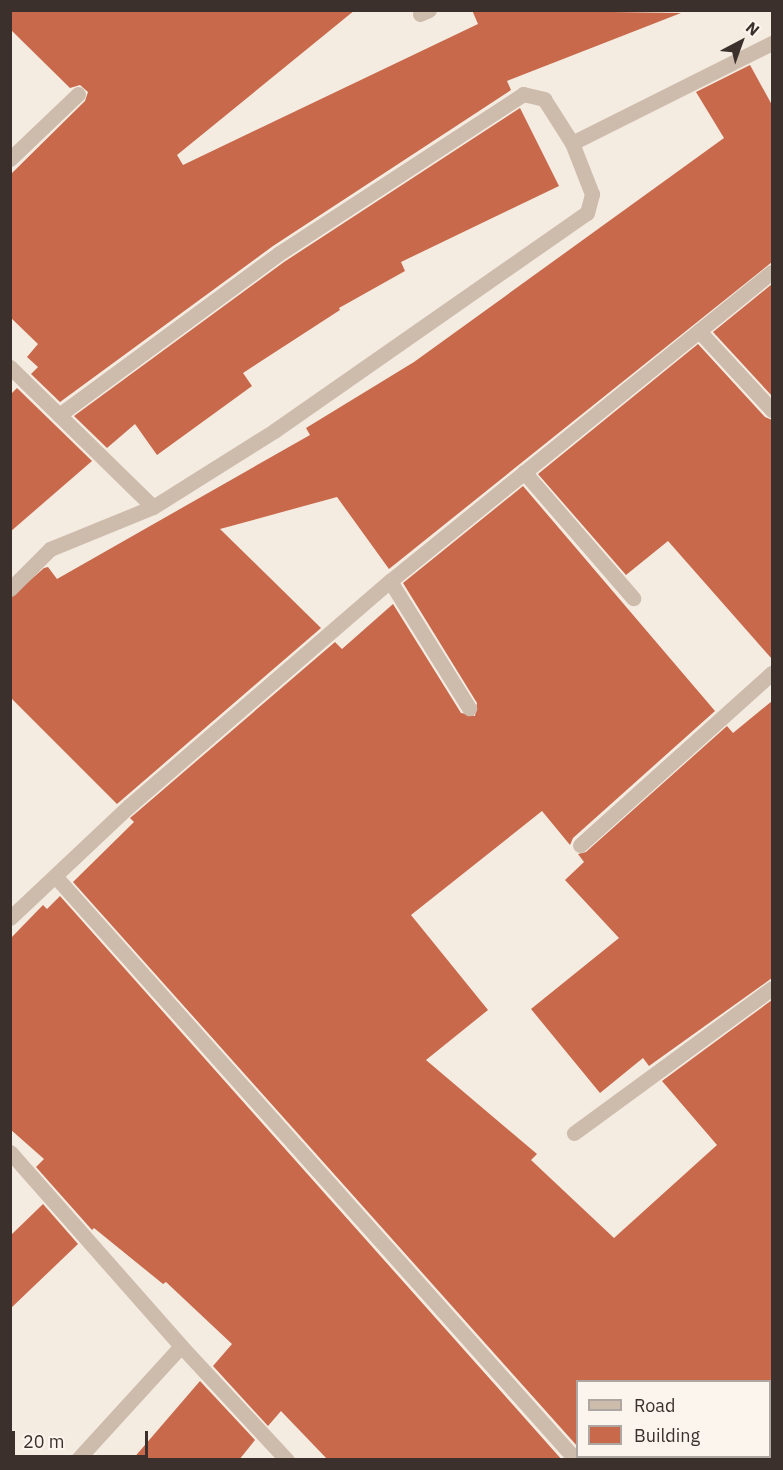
<!DOCTYPE html>
<style>
body{margin:0}
#map{position:relative;width:783px;height:1470px;overflow:hidden;background:#f4ebe1;font-family:"IBM Plex Sans",sans-serif}
div>[style]{position:absolute}
.building>*{inset:0;background:#c8694b}
.minor>*{height:15px;margin:-7.5px;padding:0 7.5px;transform-origin:7.5px;border-radius:7.5px;background:#cdbbac}
span{translate:-50% -50%;white-space:nowrap;text-align:center;line-height:1.15;-webkit-text-stroke:4.5px #fbf5ee;paint-order:stroke}
.frame{position:absolute;inset:0;border:12px solid #3b302b;pointer-events:none}
.legend{position:absolute;left:576px;top:1380px;width:195px;height:78px;box-sizing:border-box;background:#fbf5ee;border:2px solid #aea6a0;margin:0;padding:8px 10px;list-style:none;font-size:18px;color:#3b302b}
.legend li{display:flex;align-items:center;gap:12px;height:30px}
.legend b{width:30px;border:2px solid #aea6a0}
.north{position:absolute;left:711px;top:12px;width:60px;height:60px;-webkit-text-stroke:4px #fbf5ee;paint-order:stroke;rotate:41deg;font-size:16px;font-weight:700;line-height:24px;text-align:center;color:#3b302b}
.north::after{content:'';display:block;margin:auto;width:21px;height:27px;background:#3b302b;clip-path:polygon(50% 0,100% 100%,50% 72%,0 100%)}
.scale{position:absolute;left:12px;top:1431px;width:136px;height:27px;box-sizing:border-box;border:3px solid #3b302b;border-top:0;padding-left:8px;font-size:18px;line-height:21px;white-space:nowrap;color:#3b302b;-webkit-text-stroke:4px #fbf5ee;paint-order:stroke}
</style>
<div id="map">
<div class="building">
<i style="clip-path:polygon(10px 10px,355px 10px,177px 155px,183px 165px,478px 24px,472px 10px,681px 13px,507px 81px,511px 90px,273px 246px,60px 402px,31px 374px,38px 367px,27px 357px,38px 344px,10px 317px,10px 175px,85px 101px,88px 92px,80px 85px,70px 88px,10px 29px)"></i>
<i style="clip-path:polygon(750px 65px,772px 105px,772px 262px,389px 569px,337px 497px,220px 529px,321px 628px,117px 804px,10px 697px,10px 598px,44px 568px,48px 567px,57px 579px,310px 435px,306px 428px,414px 362px,724px 138px,696px 92px)"></i>
<i style="clip-path:polygon(520px 108px,559px 186px,401px 262px,405px 271px,339px 308px,340px 310px,243px 373px,252px 386px,157px 455px,135px 424px,107px 448px,74px 416px,284px 262px)"></i>
<i style="clip-path:polygon(772px 284px,772px 396px,713px 332px)"></i>
<i style="clip-path:polygon(698px 344px,765px 417px,772px 420px,772px 659px,668px 541px,626px 575px,538px 474px)"></i>
<i style="clip-path:polygon(17px 388px,92px 461px,10px 532px,10px 395px)"></i>
<i style="clip-path:polygon(523px 486px,715px 711px,573px 838px,570px 845px,542px 811px,411px 915px,488px 1010px,426px 1060px,537px 1154px,531px 1160px,614px 1238px,717px 1145px,662px 1081px,772px 1000px,772px 1382px,578px 1382px,578px 1447px,73px 882px,134px 822px,130px 818px,136px 813px,335px 642px,342px 649px,393px 604px,461px 713px,475px 716px,477px 703px,403px 583px)"></i>
<i style="clip-path:polygon(772px 701px,772px 978px,649px 1066px,643px 1058px,600px 1093px,531px 1009px,619px 938px,565px 880px,584px 862px,578px 854px,586px 852px,727px 726px,733px 733px)"></i>
<i style="clip-path:polygon(60px 896px,562px 1460px,328px 1460px,281px 1411px,268px 1426px,213px 1366px,232px 1344px,166px 1282px,163px 1284px,94px 1228px,92px 1230px,36px 1167px,44px 1159px,10px 1129px,10px 939px,43px 905px,47px 909px)"></i>
<i style="clip-path:polygon(43px 1204px,78px 1244px,10px 1309px,10px 1236px)"></i>
<i style="clip-path:polygon(200px 1381px,255px 1440px,239px 1460px,132px 1460px)"></i>
</div>
<div class="minor">
<i style="left:420px;top:14px;width:10px;rotate:-24deg"></i>
<i style="left:10px;top:159px;width:94px;rotate:-43.7deg"></i>
<i style="left:699px;top:331px;width:108px;rotate:47.3deg"></i>
<i style="left:10px;top:367px;width:200px;rotate:44.4deg"></i>
<i style="left:59px;top:415px;width:272px;rotate:-36.3deg"></i>
<i style="left:278px;top:254px;width:293px;rotate:-33.1deg"></i>
<i style="left:523px;top:94px;width:22px;rotate:13deg"></i>
<i style="left:544px;top:99px;width:52px;rotate:57.5deg"></i>
<i style="left:524px;top:472px;width:167px;rotate:49.1deg"></i>
<i style="left:390px;top:581px;width:150px;rotate:58.1deg"></i>
<i style="left:10px;top:589px;width:57px;rotate:-45deg"></i>
<i style="left:50px;top:549px;width:111px;rotate:-22.2deg"></i>
<i style="left:153px;top:507px;width:143px;rotate:-32.1deg"></i>
<i style="left:274px;top:431px;width:381px;rotate:-34.9deg"></i>
<i style="left:587px;top:213px;width:20px;rotate:-75deg"></i>
<i style="left:592px;top:194px;width:55px;rotate:-111.4deg"></i>
<i style="left:572px;top:143px;width:224px;rotate:-26.6deg"></i>
<i style="left:580px;top:845px;width:258px;rotate:-41.9deg"></i>
<i style="left:55px;top:876px;width:783px;rotate:48.26deg"></i>
<i style="left:10px;top:918px;width:163px;rotate:-43.3deg"></i>
<i style="left:129px;top:806px;width:345px;rotate:-40.8deg"></i>
<i style="left:390px;top:581px;width:491px;rotate:-39deg"></i>
<i style="left:574px;top:1133px;width:245px;rotate:-36.2deg"></i>
<i style="left:10px;top:1152px;width:259px;rotate:48.6deg"></i>
<i style="left:181px;top:1346px;width:156px;rotate:47.1deg"></i>
<i style="left:77px;top:1460px;width:154px;rotate:-47.6deg"></i>
</div>
<div class="frame"></div>
<ul class="legend">
<li><b style="height:8px;background:#cdbbac"></b>Road</li>
<li><b style="height:16px;background:#c8694b"></b>Building</li>
</ul>
<div class="north">N</div>
<div class="scale">20 m</div>
</div>
